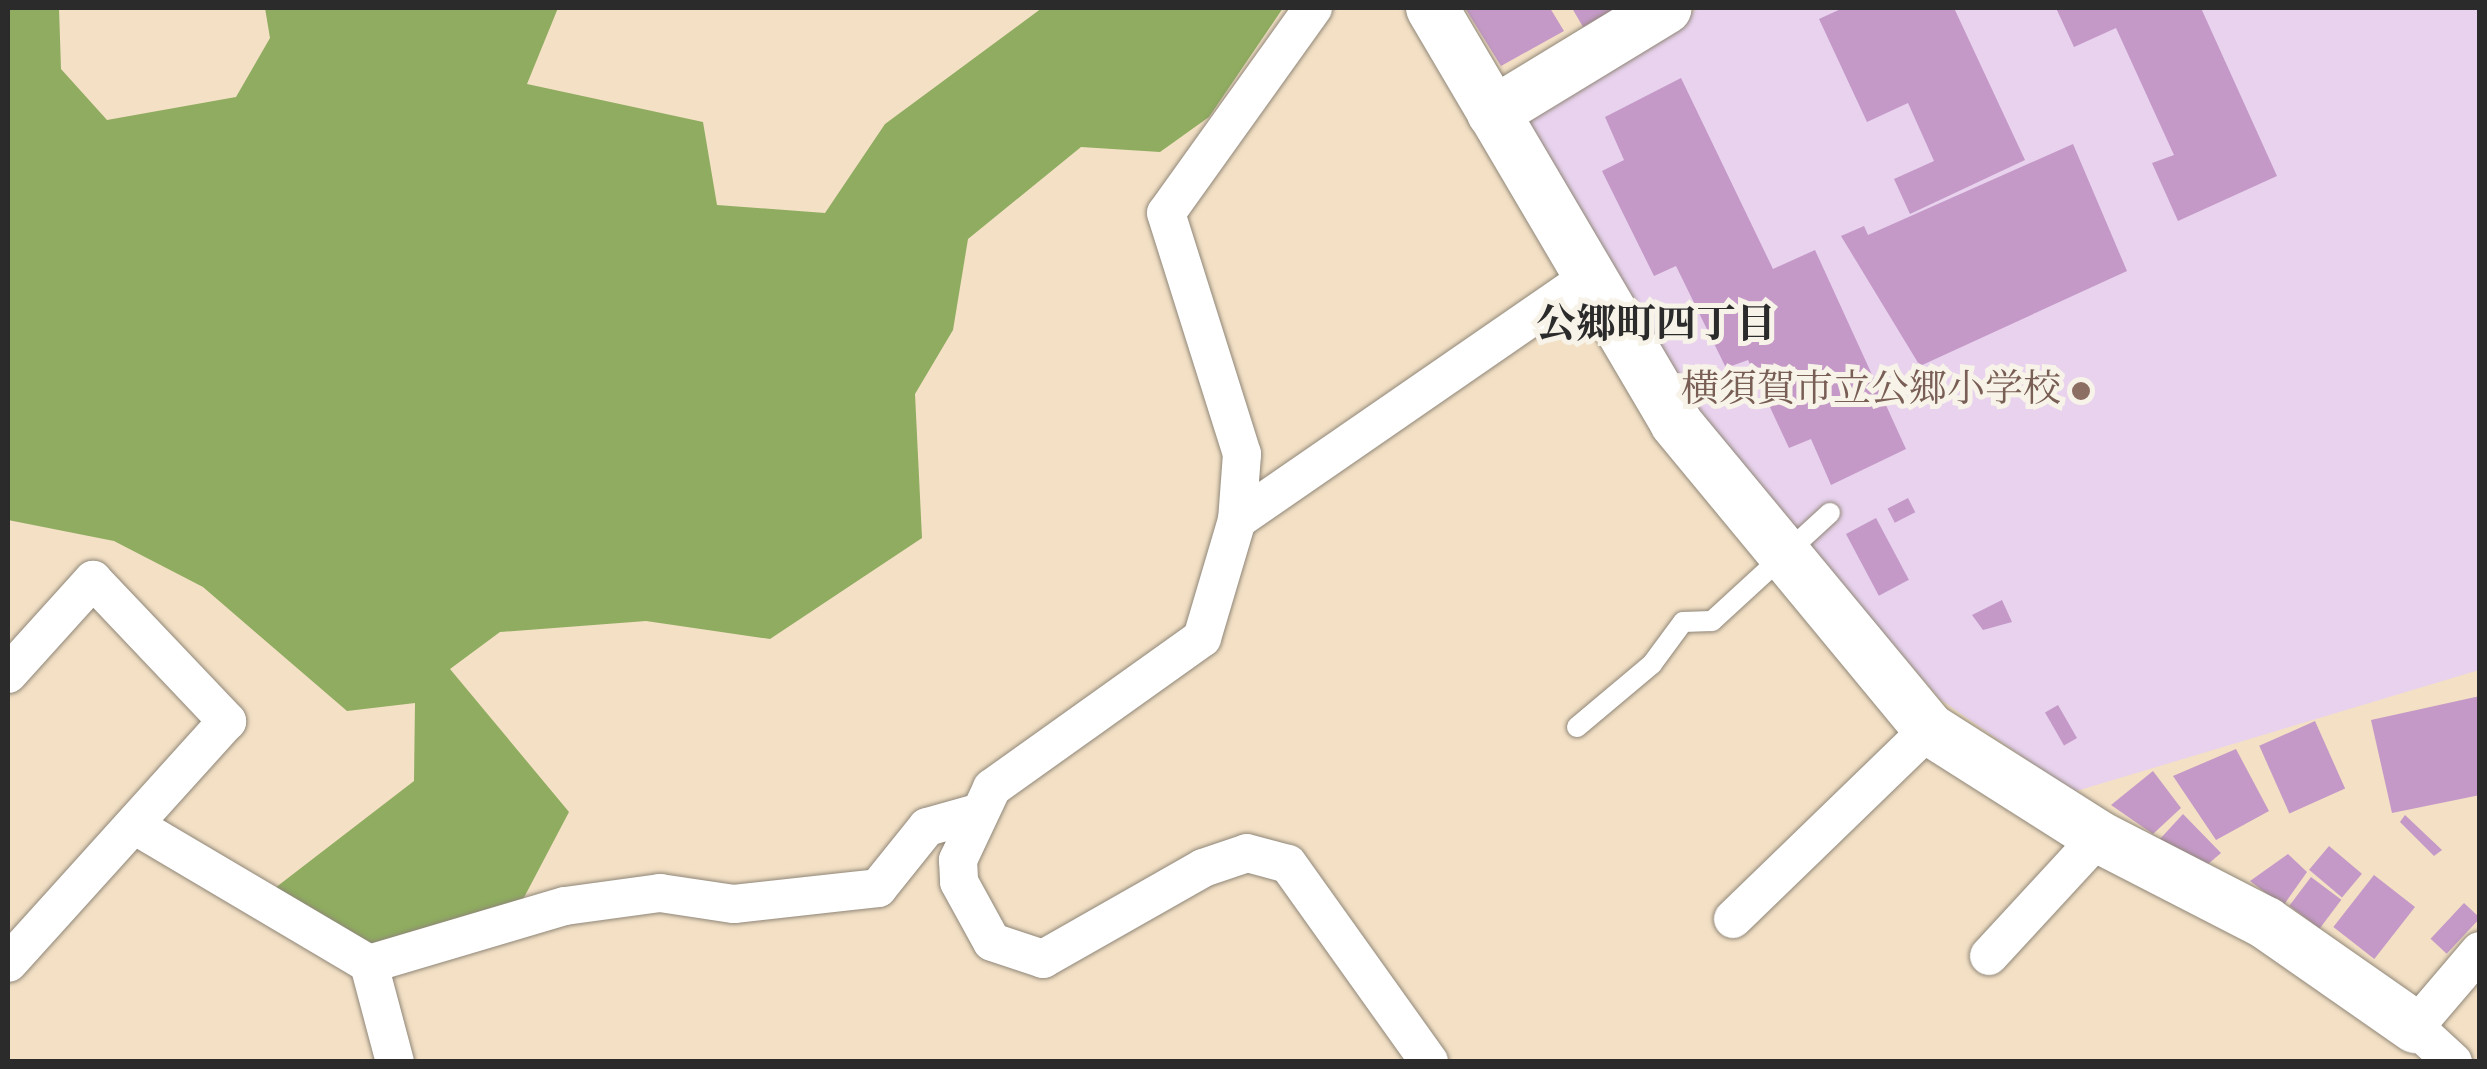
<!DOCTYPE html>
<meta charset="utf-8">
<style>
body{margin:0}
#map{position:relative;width:2487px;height:1069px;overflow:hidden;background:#f3e0c5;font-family:"IM FELL DW Pica","Noto Serif JP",serif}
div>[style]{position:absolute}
.built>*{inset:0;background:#e8d2ee}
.forest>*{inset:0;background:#8fac60}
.building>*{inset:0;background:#c499c7;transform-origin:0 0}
.roads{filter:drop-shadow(0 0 2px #8f8678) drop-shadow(0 0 2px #8f8678)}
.lane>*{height:20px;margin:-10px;padding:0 10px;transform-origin:10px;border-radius:10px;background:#fff}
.street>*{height:38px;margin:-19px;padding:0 19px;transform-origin:19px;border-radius:19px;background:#fff}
.secondary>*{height:52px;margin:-26px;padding:0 26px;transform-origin:26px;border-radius:26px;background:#fff}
.dots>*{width:28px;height:28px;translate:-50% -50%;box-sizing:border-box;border:5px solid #f7f3e8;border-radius:50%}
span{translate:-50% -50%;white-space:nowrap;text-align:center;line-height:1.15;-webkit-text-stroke:10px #f7f3e8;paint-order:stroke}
.education-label{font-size:38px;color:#785e54}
.right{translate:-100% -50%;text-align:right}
.neighbourhood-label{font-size:40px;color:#2b2b2b;font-weight:700}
.frame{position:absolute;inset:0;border:10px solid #2b2b2b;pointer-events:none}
</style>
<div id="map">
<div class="built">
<i style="clip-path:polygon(1699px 8px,2479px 8px,2479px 670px,2073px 792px,1940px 699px,1712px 433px,1526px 131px,1530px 109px)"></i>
</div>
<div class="forest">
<i style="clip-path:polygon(8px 8px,59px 8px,61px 69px,107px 120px,236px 97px,270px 38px,265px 8px,558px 8px,527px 84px,703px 122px,717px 205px,825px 213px,885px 124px,1042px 8px,1283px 8px,1209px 117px,1160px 152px,1081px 147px,968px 239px,953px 330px,915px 394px,922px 538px,770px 639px,646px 621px,500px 632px,450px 669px,569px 812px,519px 907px,374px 949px,275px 888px,414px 781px,415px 703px,347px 711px,203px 587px,114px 541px,8px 520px)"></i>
</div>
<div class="building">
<i style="clip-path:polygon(1465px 8px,1550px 8px,1564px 31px,1501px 66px)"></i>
<i style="clip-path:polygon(1572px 8px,1617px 8px,1583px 27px)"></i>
<i style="clip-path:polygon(1843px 8px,1954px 8px,2025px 160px,1910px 214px,1894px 179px,1934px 161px,1908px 103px,1867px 122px,1819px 19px)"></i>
<i style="clip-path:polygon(2056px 8px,2201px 8px,2277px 176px,2178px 221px,2152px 163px,2174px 155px,2116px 28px,2074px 47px)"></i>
<i style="clip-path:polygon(1681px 78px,1773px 269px,1815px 250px,1906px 449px,1831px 485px,1811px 439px,1789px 448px,1748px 360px,1726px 368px,1676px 266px,1654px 276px,1602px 171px,1624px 160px,1605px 117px)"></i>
<i style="clip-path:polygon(2073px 144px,2127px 271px,1920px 366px,1841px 236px,1864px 226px,1868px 235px)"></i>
<i style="left:1908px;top:498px;width:16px;height:23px;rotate:63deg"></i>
<i style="left:1876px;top:518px;width:70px;height:34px;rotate:62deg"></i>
<i style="clip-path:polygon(2002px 600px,2012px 622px,1983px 630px,1972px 615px)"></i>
<i style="clip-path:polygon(2480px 696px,2480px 795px,2392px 813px,2371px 720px)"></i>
<i style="left:2058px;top:705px;width:38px;height:15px;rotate:60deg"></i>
<i style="left:2315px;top:721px;width:74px;height:61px;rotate:66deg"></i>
<i style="clip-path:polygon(2236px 749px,2269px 811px,2216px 840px,2173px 776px)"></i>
<i style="clip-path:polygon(2153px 771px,2181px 808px,2153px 834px,2111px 805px)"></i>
<i style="clip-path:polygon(2183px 814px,2221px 853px,2208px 864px,2160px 839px)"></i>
<i style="clip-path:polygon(2405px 815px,2442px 850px,2434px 856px,2400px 822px)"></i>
<i style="left:2329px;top:846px;width:43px;height:31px;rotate:40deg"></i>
<i style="clip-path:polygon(2288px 854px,2307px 872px,2283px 906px,2250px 881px)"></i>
<i style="left:2374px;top:875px;width:52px;height:66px;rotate:38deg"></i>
<i style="left:2311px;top:877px;width:38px;height:36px;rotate:37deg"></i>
<i style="left:2464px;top:903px;width:22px;height:49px;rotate:43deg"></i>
</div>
<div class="roads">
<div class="lane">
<i style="left:1577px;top:727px;width:98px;rotate:-40deg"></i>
<i style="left:1652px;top:664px;width:52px;rotate:-53.6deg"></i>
<i style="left:1683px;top:622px;width:29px;rotate:-2deg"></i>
<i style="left:1712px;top:621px;width:160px;rotate:-42.5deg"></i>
</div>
<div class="street">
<i style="left:1313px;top:8px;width:252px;rotate:125.6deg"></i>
<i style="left:1166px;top:213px;width:253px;rotate:72.5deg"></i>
<i style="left:1242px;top:454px;width:66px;rotate:94.3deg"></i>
<i style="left:1237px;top:520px;width:123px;rotate:106.5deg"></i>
<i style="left:1202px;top:638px;width:258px;rotate:144.5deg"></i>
<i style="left:992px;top:788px;width:80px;rotate:115.3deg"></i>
<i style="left:958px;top:860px;width:22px;rotate:87deg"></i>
<i style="left:959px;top:882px;width:68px;rotate:61.2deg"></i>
<i style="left:992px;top:942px;width:54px;rotate:18.4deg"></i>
<i style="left:1043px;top:959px;width:184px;rotate:-29.6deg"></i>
<i style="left:1203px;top:868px;width:46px;rotate:-18.8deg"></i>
<i style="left:1247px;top:853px;width:42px;rotate:15deg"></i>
<i style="left:1288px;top:864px;width:243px;rotate:54.5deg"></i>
<i style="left:1237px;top:520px;width:426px;rotate:-34.6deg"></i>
<i style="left:8px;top:674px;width:127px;rotate:-47.9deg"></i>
<i style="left:93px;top:580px;width:195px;rotate:46.5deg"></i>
<i style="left:227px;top:721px;width:326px;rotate:132.1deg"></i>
<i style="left:139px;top:828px;width:267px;rotate:30.6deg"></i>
<i style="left:1733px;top:919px;width:273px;rotate:-44.1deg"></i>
<i style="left:1989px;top:956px;width:162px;rotate:-47.3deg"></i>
<i style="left:395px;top:1062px;width:101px;rotate:-104.9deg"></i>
<i style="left:369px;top:964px;width:204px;rotate:-16.5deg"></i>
<i style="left:565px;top:906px;width:96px;rotate:-7.8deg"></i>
<i style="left:660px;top:893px;width:75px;rotate:8.5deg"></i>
<i style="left:734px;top:904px;width:145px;rotate:-6.3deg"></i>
<i style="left:878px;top:888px;width:78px;rotate:-51.2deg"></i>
<i style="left:927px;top:827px;width:49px;rotate:-15.5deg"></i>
<i style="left:2453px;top:1062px;width:52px;rotate:-137.4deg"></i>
<i style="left:2415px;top:1027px;width:100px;rotate:-49.5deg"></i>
</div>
<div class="secondary">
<i style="left:1432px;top:8px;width:481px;rotate:59.5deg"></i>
<i style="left:1676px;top:423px;width:397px;rotate:50.4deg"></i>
<i style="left:1929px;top:729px;width:201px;rotate:32.4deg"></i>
<i style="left:2099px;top:837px;width:188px;rotate:27.2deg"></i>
<i style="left:2266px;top:923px;width:182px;rotate:34.9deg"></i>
<i style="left:1493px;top:113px;width:202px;rotate:-31.3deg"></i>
</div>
</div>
<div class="dots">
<i style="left:2081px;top:391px;background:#8d6e63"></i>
</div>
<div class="education-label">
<span class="right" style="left:2061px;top:391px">横須賀市立公郷小学校</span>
</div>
<div class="neighbourhood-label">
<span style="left:1656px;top:326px">公郷町四丁目</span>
</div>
<div class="frame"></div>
</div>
